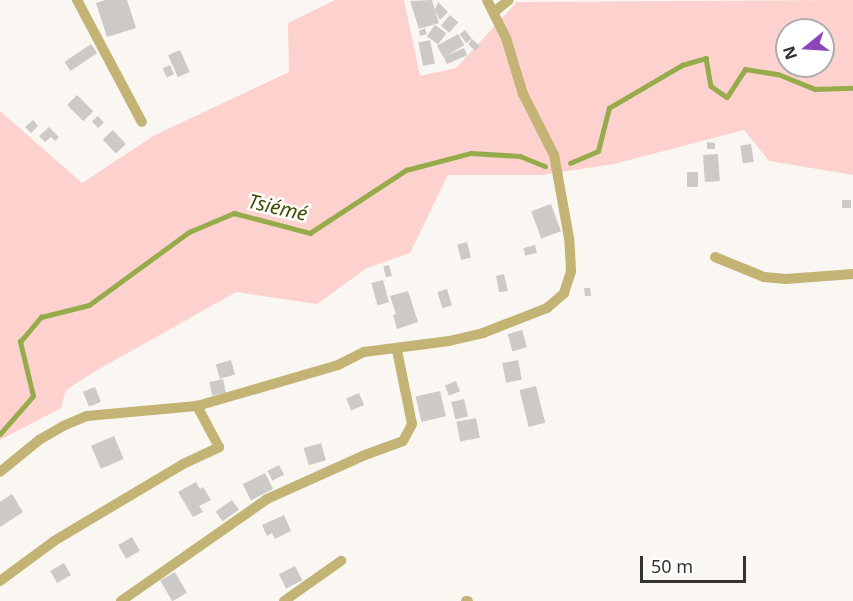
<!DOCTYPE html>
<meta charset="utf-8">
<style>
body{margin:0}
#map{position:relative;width:853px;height:601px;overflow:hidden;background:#faf7f3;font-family:"Noto Sans",sans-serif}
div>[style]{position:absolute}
.green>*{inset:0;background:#fdd1ce}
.stream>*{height:4.5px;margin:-2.25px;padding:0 2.25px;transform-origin:2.25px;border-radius:2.25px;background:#96ac4b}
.building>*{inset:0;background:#cdc9c6;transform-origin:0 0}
.minor>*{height:10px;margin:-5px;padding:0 5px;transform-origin:5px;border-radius:5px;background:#c3b475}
span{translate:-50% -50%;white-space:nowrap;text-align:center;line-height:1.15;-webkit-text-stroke:5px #fff;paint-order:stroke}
.water-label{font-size:20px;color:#3f4c00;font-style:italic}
.north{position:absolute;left:775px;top:18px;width:60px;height:60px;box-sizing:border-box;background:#fff;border:2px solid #adadac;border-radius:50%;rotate:252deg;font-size:16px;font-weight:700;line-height:24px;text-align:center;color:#333230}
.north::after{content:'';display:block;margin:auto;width:21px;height:27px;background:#8a46ba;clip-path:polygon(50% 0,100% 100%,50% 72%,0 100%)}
.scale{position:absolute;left:640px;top:556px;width:106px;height:27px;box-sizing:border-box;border:3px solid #333230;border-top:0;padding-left:8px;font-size:18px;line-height:21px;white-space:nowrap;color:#333230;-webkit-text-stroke:4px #fff;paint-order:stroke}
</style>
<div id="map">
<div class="green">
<i style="clip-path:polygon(evenodd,335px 0,404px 0,420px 76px,456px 68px,517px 2px,853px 0,853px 175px,769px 161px,744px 130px,614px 164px,542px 175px,448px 175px,410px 253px,367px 268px,317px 304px,236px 292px,94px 372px,66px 390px,61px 408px,0 440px,0 111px,82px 183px,155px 135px,289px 72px,288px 23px,335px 0,787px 30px,823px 30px,823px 66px,787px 66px,787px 30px)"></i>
</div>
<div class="stream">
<i style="left:570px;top:163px;width:30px;rotate:-23deg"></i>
<i style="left:598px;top:151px;width:44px;rotate:-75.7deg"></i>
<i style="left:609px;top:108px;width:85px;rotate:-30.5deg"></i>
<i style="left:682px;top:65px;width:25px;rotate:-16deg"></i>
<i style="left:706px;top:58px;width:28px;rotate:80deg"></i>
<i style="left:711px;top:86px;width:19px;rotate:35deg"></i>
<i style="left:727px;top:97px;width:33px;rotate:-57deg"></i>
<i style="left:745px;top:69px;width:33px;rotate:9deg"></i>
<i style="left:778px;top:74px;width:40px;rotate:22deg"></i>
<i style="left:815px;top:89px;width:38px;rotate:-2deg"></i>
<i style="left:0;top:434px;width:50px;rotate:-49deg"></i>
<i style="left:33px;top:396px;width:56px;rotate:-103.5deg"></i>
<i style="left:20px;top:342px;width:33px;rotate:-50deg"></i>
<i style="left:41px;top:317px;width:49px;rotate:-14deg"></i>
<i style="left:89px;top:305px;width:124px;rotate:-36.1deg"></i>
<i style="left:189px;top:232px;width:49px;rotate:-22.9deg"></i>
<i style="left:234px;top:213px;width:79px;rotate:14.7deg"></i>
<i style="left:310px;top:233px;width:115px;rotate:-33.3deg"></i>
<i style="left:406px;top:170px;width:67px;rotate:-14.7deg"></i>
<i style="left:471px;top:153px;width:49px;rotate:3.5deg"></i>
<i style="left:520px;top:156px;width:27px;rotate:22deg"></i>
</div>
<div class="building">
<i style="clip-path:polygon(105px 0,127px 0,136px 28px,107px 37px,96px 3px)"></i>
<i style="clip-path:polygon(432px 0,435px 10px,438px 2px,448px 12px,440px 20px,435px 10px,439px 23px,419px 29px,410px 1px)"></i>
<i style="left:450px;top:15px;width:11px;height:14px;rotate:41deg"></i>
<i style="left:435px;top:25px;width:14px;height:14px;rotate:36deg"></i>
<i style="clip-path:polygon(425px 28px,427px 34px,420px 36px,419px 31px)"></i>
<i style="left:465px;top:30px;width:11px;height:7px;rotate:52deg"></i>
<i style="left:458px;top:34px;width:13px;height:24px;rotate:61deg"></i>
<i style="clip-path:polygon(472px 39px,480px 46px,475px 51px,468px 44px)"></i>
<i style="left:430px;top:40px;width:24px;height:12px;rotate:78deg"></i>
<i style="left:91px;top:44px;width:11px;height:32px;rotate:56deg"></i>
<i style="left:464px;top:48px;width:8px;height:22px;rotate:67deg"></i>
<i style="left:180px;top:50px;width:24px;height:13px;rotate:66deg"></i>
<i style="left:170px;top:65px;width:10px;height:8px;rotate:66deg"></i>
<i style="left:77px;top:95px;width:23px;height:14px;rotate:45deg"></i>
<i style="left:98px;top:116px;width:9px;height:8px;rotate:49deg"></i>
<i style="clip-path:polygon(33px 120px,38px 126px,31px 133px,25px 127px)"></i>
<i style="clip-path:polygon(49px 127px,59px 137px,55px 141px,51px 137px,45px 142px,39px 136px)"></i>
<i style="left:113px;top:130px;width:19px;height:14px;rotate:47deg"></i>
<i style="clip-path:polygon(707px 142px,715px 143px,715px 149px,707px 149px)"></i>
<i style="left:751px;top:144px;width:18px;height:11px;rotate:81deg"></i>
<i style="left:718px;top:154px;width:27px;height:15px;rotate:86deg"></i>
<i style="left:687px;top:172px;width:11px;height:15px"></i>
<i style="left:842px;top:200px;width:9px;height:8px"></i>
<i style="left:551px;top:204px;width:29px;height:21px;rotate:70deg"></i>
<i style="left:467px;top:242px;width:16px;height:10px;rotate:76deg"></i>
<i style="left:535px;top:245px;width:8px;height:12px;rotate:76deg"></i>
<i style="left:389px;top:265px;width:11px;height:6px;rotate:75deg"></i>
<i style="clip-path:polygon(504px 274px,508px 291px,499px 292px,496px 276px)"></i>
<i style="left:383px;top:280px;width:23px;height:12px;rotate:75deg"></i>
<i style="clip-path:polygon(584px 288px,590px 288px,591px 296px,585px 296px)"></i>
<i style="left:447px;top:289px;width:17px;height:10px;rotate:73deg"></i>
<i style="clip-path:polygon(408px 291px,418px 322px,397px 329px,393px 315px,396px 314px,390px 296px)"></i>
<i style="left:522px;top:330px;width:18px;height:15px;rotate:74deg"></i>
<i style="left:231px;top:360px;width:15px;height:16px;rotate:74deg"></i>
<i style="left:518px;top:360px;width:20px;height:16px;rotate:79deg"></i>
<i style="left:223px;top:379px;width:14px;height:14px;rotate:78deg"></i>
<i style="left:456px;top:381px;width:11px;height:12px;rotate:68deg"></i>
<i style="left:536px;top:386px;width:38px;height:17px;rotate:76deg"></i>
<i style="left:95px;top:387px;width:16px;height:13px;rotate:68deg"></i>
<i style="left:440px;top:391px;width:26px;height:25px;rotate:77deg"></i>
<i style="left:359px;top:393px;width:13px;height:14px;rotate:67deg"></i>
<i style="left:464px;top:399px;width:18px;height:13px;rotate:77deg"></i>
<i style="left:476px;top:418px;width:20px;height:20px;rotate:79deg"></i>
<i style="left:114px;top:436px;width:25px;height:25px;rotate:67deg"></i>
<i style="left:321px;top:443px;width:18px;height:18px;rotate:74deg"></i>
<i style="left:279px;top:465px;width:11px;height:13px;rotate:63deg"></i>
<i style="left:265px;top:473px;width:18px;height:25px;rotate:63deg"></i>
<i style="clip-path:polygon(196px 482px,200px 489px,203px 487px,211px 500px,199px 506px,203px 512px,193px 517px,178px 492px)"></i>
<i style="clip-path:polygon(12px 494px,23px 512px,0 527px,0 502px)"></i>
<i style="left:232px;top:500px;width:12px;height:20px;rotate:55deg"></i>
<i style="clip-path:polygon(284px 515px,291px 531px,275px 539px,272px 533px,267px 536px,262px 525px)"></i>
<i style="left:132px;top:537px;width:16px;height:16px;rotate:60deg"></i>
<i style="left:64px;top:563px;width:14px;height:16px;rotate:60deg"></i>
<i style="left:295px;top:566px;width:16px;height:18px;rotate:63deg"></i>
<i style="left:175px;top:572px;width:24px;height:17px;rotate:60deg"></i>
</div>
<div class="minor">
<i style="left:77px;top:0;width:138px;rotate:62deg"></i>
<i style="left:494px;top:12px;width:19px;rotate:-39deg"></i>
<i style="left:715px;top:257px;width:53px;rotate:22.2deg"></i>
<i style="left:764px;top:277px;width:22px;rotate:5deg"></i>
<i style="left:786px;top:279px;width:67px;rotate:-4.3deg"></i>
<i style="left:0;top:472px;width:50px;rotate:-39.4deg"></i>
<i style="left:39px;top:440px;width:28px;rotate:-30deg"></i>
<i style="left:63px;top:426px;width:26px;rotate:-23deg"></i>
<i style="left:87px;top:416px;width:110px;rotate:-5.2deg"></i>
<i style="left:197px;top:406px;width:147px;rotate:-16.2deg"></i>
<i style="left:338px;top:365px;width:29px;rotate:-27deg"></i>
<i style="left:364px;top:352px;width:86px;rotate:-7.4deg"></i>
<i style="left:449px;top:341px;width:35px;rotate:-13deg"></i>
<i style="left:483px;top:333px;width:69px;rotate:-21.3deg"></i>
<i style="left:547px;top:308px;width:23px;rotate:-41deg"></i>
<i style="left:564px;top:293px;width:23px;rotate:-72deg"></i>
<i style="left:571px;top:271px;width:33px;rotate:-93deg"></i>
<i style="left:569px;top:238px;width:84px;rotate:-100.2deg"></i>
<i style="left:554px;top:155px;width:68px;rotate:-116.9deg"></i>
<i style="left:523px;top:94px;width:59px;rotate:-106.9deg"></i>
<i style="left:506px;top:38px;width:42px;rotate:-116.6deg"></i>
<i style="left:0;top:581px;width:67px;rotate:-36.5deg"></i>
<i style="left:54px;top:541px;width:150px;rotate:-30.8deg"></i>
<i style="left:183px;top:464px;width:40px;rotate:-25deg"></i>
<i style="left:219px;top:447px;width:47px;rotate:-118.2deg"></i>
<i style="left:121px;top:601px;width:178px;rotate:-34.9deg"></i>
<i style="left:267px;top:499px;width:107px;rotate:-24.2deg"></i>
<i style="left:365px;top:455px;width:40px;rotate:-20.2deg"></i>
<i style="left:403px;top:441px;width:19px;rotate:-62deg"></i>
<i style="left:412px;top:424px;width:76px;rotate:-101.5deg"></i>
<i style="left:284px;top:601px;width:70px;rotate:-35.1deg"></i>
<i style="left:466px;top:601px;width:2px"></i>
</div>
<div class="water-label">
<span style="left:278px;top:207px;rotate:13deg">Tsiémé</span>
</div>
<div class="north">N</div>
<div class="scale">50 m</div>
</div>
